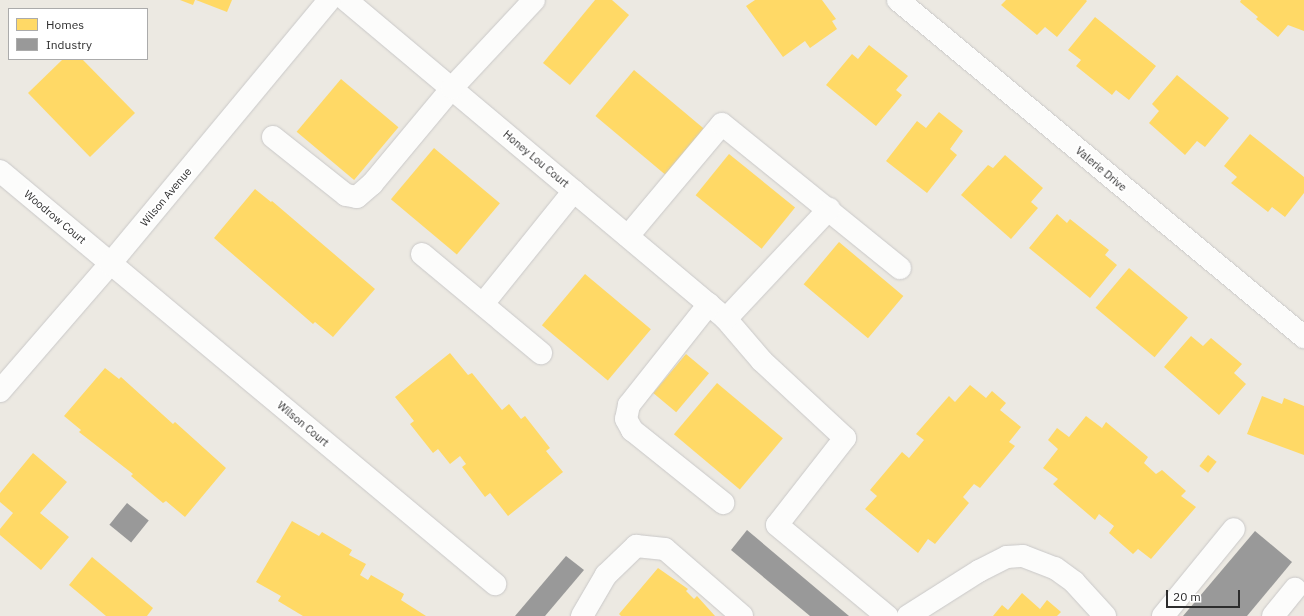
<!DOCTYPE html>
<style>
body{margin:0}
#map{position:relative;width:1304px;height:616px;overflow:hidden;background:#ece9e2;font-family:"IBM Plex Sans",sans-serif}
div>[style]{position:absolute}
.homes>*{inset:0;background:#ffd966;transform-origin:0 0}
.industry>*{inset:0;background:#999;transform-origin:0 0}
.roads{filter:drop-shadow(0 0 1px #c9c8c8) drop-shadow(0 0 1px #c9c8c8)}
.minor>*{height:22px;margin:-11px;padding:0 11px;transform-origin:11px;border-radius:11px;background:#fcfcfb}
span{translate:-50% -50%;white-space:nowrap;text-align:center;line-height:1.15;-webkit-text-stroke:4px #fff;paint-order:stroke}
.street-label{font-size:11px;color:#2d2d2d}
.legend{position:absolute;left:8px;top:8px;width:140px;height:52px;box-sizing:border-box;background:#fff;border:1px solid #ababab;margin:0;padding:5px 7px;list-style:none;font-size:12px;color:#2d2d2d}
.legend li{display:flex;align-items:center;gap:8px;height:20px}
.legend b{width:20px;border:1px solid #ababab}
.scale{position:absolute;left:1166px;top:590px;width:74px;height:18px;box-sizing:border-box;border:2px solid #2d2d2d;border-top:0;padding-left:5px;font-size:12px;line-height:14px;white-space:nowrap;color:#2d2d2d;-webkit-text-stroke:3px #fff;paint-order:stroke}
</style>
<div id="map">
<div class="homes">
<i style="clip-path:polygon(180px 0,195px 0,193px 5px)"></i>
<i style="clip-path:polygon(196px 0,232px 0,227px 12px)"></i>
<i style="clip-path:polygon(595px 0,612px 0,629px 15px,570px 85px,543px 63px)"></i>
<i style="clip-path:polygon(755px 0,822px 0,836px 19px,832px 21px,837px 29px,810px 48px,805px 41px,783px 57px,746px 6px)"></i>
<i style="clip-path:polygon(1006px 0,1086px 0,1087px 1px,1057px 37px,1045px 27px,1037px 35px,1001px 5px)"></i>
<i style="clip-path:polygon(1241px 0,1304px 0,1304px 31px,1288px 25px,1278px 37px,1256px 19px,1258px 17px,1240px 2px)"></i>
<i style="clip-path:polygon(1095px 17px,1156px 66px,1129px 100px,1116px 90px,1112px 95px,1076px 66px,1081px 60px,1068px 50px)"></i>
<i style="clip-path:polygon(869px 45px,908px 76px,896px 90px,902px 95px,876px 126px,826px 85px,852px 54px,858px 59px)"></i>
<i style="clip-path:polygon(63px 59px,82px 59px,135px 113px,90px 157px,28px 93px)"></i>
<i style="left:634px;top:70px;width:91px;height:60px;rotate:40deg"></i>
<i style="clip-path:polygon(1177px 75px,1229px 118px,1205px 147px,1197px 141px,1185px 155px,1149px 123px,1159px 111px,1152px 104px)"></i>
<i style="left:341px;top:79px;width:75px;height:69px;rotate:40deg"></i>
<i style="clip-path:polygon(939px 112px,963px 131px,950px 149px,957px 155px,927px 193px,886px 161px,917px 121px,926px 128px)"></i>
<i style="clip-path:polygon(1250px 134px,1304px 177px,1304px 193px,1285px 217px,1272px 207px,1268px 212px,1231px 183px,1237px 177px,1224px 166px)"></i>
<i style="left:434px;top:148px;width:86px;height:67px;rotate:40deg"></i>
<i style="left:729px;top:154px;width:85px;height:53px;rotate:39deg"></i>
<i style="clip-path:polygon(1005px 155px,1043px 188px,1031px 202px,1038px 208px,1011px 239px,961px 195px,988px 165px,993px 168px)"></i>
<i style="clip-path:polygon(255px 189px,271px 202px,272px 201px,375px 289px,333px 337px,315px 322px,313px 324px,214px 238px)"></i>
<i style="clip-path:polygon(1057px 214px,1067px 223px,1070px 219px,1109px 250px,1105px 255px,1117px 265px,1090px 298px,1029px 248px)"></i>
<i style="left:839px;top:242px;width:84px;height:55px;rotate:40deg"></i>
<i style="left:1129px;top:268px;width:77px;height:52px;rotate:40deg"></i>
<i style="left:585px;top:274px;width:86px;height:67px;rotate:40deg"></i>
<i style="clip-path:polygon(1191px 336px,1203px 346px,1211px 338px,1242px 364px,1234px 373px,1246px 384px,1219px 415px,1164px 367px)"></i>
<i style="clip-path:polygon(450px 353px,468px 375px,472px 373px,502px 410px,509px 404px,521px 419px,525px 416px,550px 448px,546px 451px,563px 472px,508px 516px,490px 493px,485px 497px,462px 467px,466px 464px,460px 456px,450px 464px,438px 449px,433px 453px,410px 424px,414px 421px,395px 397px)"></i>
<i style="left:686px;top:354px;width:30px;height:51px;rotate:40deg"></i>
<i style="clip-path:polygon(105px 368px,119px 379px,121px 377px,173px 424px,175px 422px,226px 468px,185px 517px,166px 501px,163px 503px,131px 476px,133px 474px,79px 432px,81px 430px,64px 416px)"></i>
<i style="left:717px;top:383px;width:86px;height:67px;rotate:40deg"></i>
<i style="clip-path:polygon(970px 385px,986px 398px,992px 391px,1006px 403px,1000px 410px,1021px 427px,1009px 442px,1015px 446px,980px 488px,974px 484px,963px 497px,969px 503px,935px 544px,928px 539px,918px 553px,865px 509px,877px 496px,870px 490px,902px 452px,909px 458px,924px 440px,916px 434px,949px 396px,955px 402px)"></i>
<i style="clip-path:polygon(1262px 396px,1282px 404px,1284px 398px,1304px 406px,1304px 455px,1247px 434px)"></i>
<i style="clip-path:polygon(1086px 416px,1102px 428px,1106px 422px,1148px 457px,1144px 463px,1156px 474px,1162px 470px,1186px 491px,1181px 496px,1196px 507px,1151px 559px,1138px 549px,1133px 554px,1109px 533px,1114px 526px,1099px 514px,1095px 520px,1053px 484px,1058px 479px,1043px 468px,1058px 449px,1048px 440px,1057px 428px,1069px 437px)"></i>
<i style="clip-path:polygon(33px 453px,67px 482px,40px 513px,69px 537px,41px 570px,0 535px,0 529px,13px 513px,0 502px,0 493px)"></i>
<i style="left:1208px;top:455px;width:11px;height:14px;rotate:38deg"></i>
<i style="clip-path:polygon(292px 521px,319px 536px,322px 532px,352px 550px,349px 555px,366px 564px,360px 575px,368px 580px,371px 575px,404px 594px,401px 600px,426px 616px,303px 616px,278px 601px,281px 596px,256px 582px)"></i>
<i style="clip-path:polygon(92px 557px,153px 608px,147px 616px,106px 616px,69px 585px)"></i>
<i style="clip-path:polygon(658px 568px,688px 589px,686px 591px,694px 599px,697px 596px,715px 616px,621px 616px,619px 614px)"></i>
<i style="clip-path:polygon(1022px 593px,1040px 609px,1047px 600px,1061px 612px,1057px 616px,993px 616px,1002px 605px,1008px 610px)"></i>
</div>
<div class="industry">
<i style="left:127px;top:503px;width:28px;height:28px;rotate:39deg"></i>
<i style="clip-path:polygon(747px 530px,849px 616px,810px 616px,731px 550px)"></i>
<i style="clip-path:polygon(1255px 531px,1292px 562px,1247px 616px,1183px 616px)"></i>
<i style="clip-path:polygon(566px 556px,584px 570px,545px 616px,515px 616px)"></i>
</div>
<div class="roads">
<div class="minor">
<i style="left:346px;top:0;width:496px;rotate:40deg"></i>
<i style="left:726px;top:319px;width:55px;rotate:49.4deg"></i>
<i style="left:762px;top:361px;width:113px;rotate:42.9deg"></i>
<i style="left:845px;top:438px;width:110px;rotate:128deg"></i>
<i style="left:777px;top:525px;width:143px;rotate:39.6deg"></i>
<i style="left:898px;top:0;width:528px;rotate:39.69deg"></i>
<i style="left:273px;top:137px;width:93px;rotate:38.5deg"></i>
<i style="left:346px;top:195px;width:11px;rotate:10deg"></i>
<i style="left:357px;top:197px;width:20px;rotate:-41deg"></i>
<i style="left:372px;top:184px;width:125px;rotate:-50.2deg"></i>
<i style="left:452px;top:88px;width:120px;rotate:-47deg"></i>
<i style="left:0;top:171px;width:645px;rotate:39.84deg"></i>
<i style="left:628px;top:236px;width:146px;rotate:-50deg"></i>
<i style="left:722px;top:124px;width:229px;rotate:39deg"></i>
<i style="left:422px;top:254px;width:155px;rotate:39.8deg"></i>
<i style="left:483px;top:304px;width:145px;rotate:-51.2deg"></i>
<i style="left:709px;top:304px;width:129px;rotate:128.4deg"></i>
<i style="left:629px;top:405px;width:14px;rotate:102deg"></i>
<i style="left:626px;top:419px;width:13px;rotate:61deg"></i>
<i style="left:632px;top:430px;width:117px;rotate:38.7deg"></i>
<i style="left:726px;top:319px;width:151px;rotate:-46.9deg"></i>
<i style="left:0;top:391px;width:168px;rotate:-49.1deg"></i>
<i style="left:110px;top:264px;width:343px;rotate:-50.3deg"></i>
<i style="left:582px;top:616px;width:48px;rotate:-59.7deg"></i>
<i style="left:606px;top:575px;width:42px;rotate:-44deg"></i>
<i style="left:636px;top:546px;width:29px;rotate:6deg"></i>
<i style="left:665px;top:549px;width:102px;rotate:41deg"></i>
<i style="left:908px;top:616px;width:84px;rotate:-32.4deg"></i>
<i style="left:979px;top:571px;width:31px;rotate:-27deg"></i>
<i style="left:1007px;top:557px;width:16px;rotate:-4deg"></i>
<i style="left:1023px;top:556px;width:34px;rotate:21deg"></i>
<i style="left:1055px;top:568px;width:24px;rotate:36deg"></i>
<i style="left:1074px;top:582px;width:46px;rotate:47.6deg"></i>
<i style="left:1163px;top:616px;width:112px;rotate:-50.8deg"></i>
<i style="left:1273px;top:616px;width:35px;rotate:-51deg"></i>
</div>
</div>
<div class="street-label">
<span style="left:536px;top:159px;rotate:40deg">Honey Lou Court</span>
<span style="left:1101px;top:169px;rotate:40deg">Valerie Drive</span>
<span style="left:166px;top:197px;rotate:-50deg">Wilson Avenue</span>
<span style="left:55px;top:217px;rotate:40deg">Woodrow Court</span>
<span style="left:303px;top:424px;rotate:40deg">Wilson Court</span>
</div>
<ul class="legend">
<li><b style="height:11px;background:#ffd966"></b>Homes</li>
<li><b style="height:11px;background:#999"></b>Industry</li>
</ul>
<div class="scale">20 m</div>
</div>
